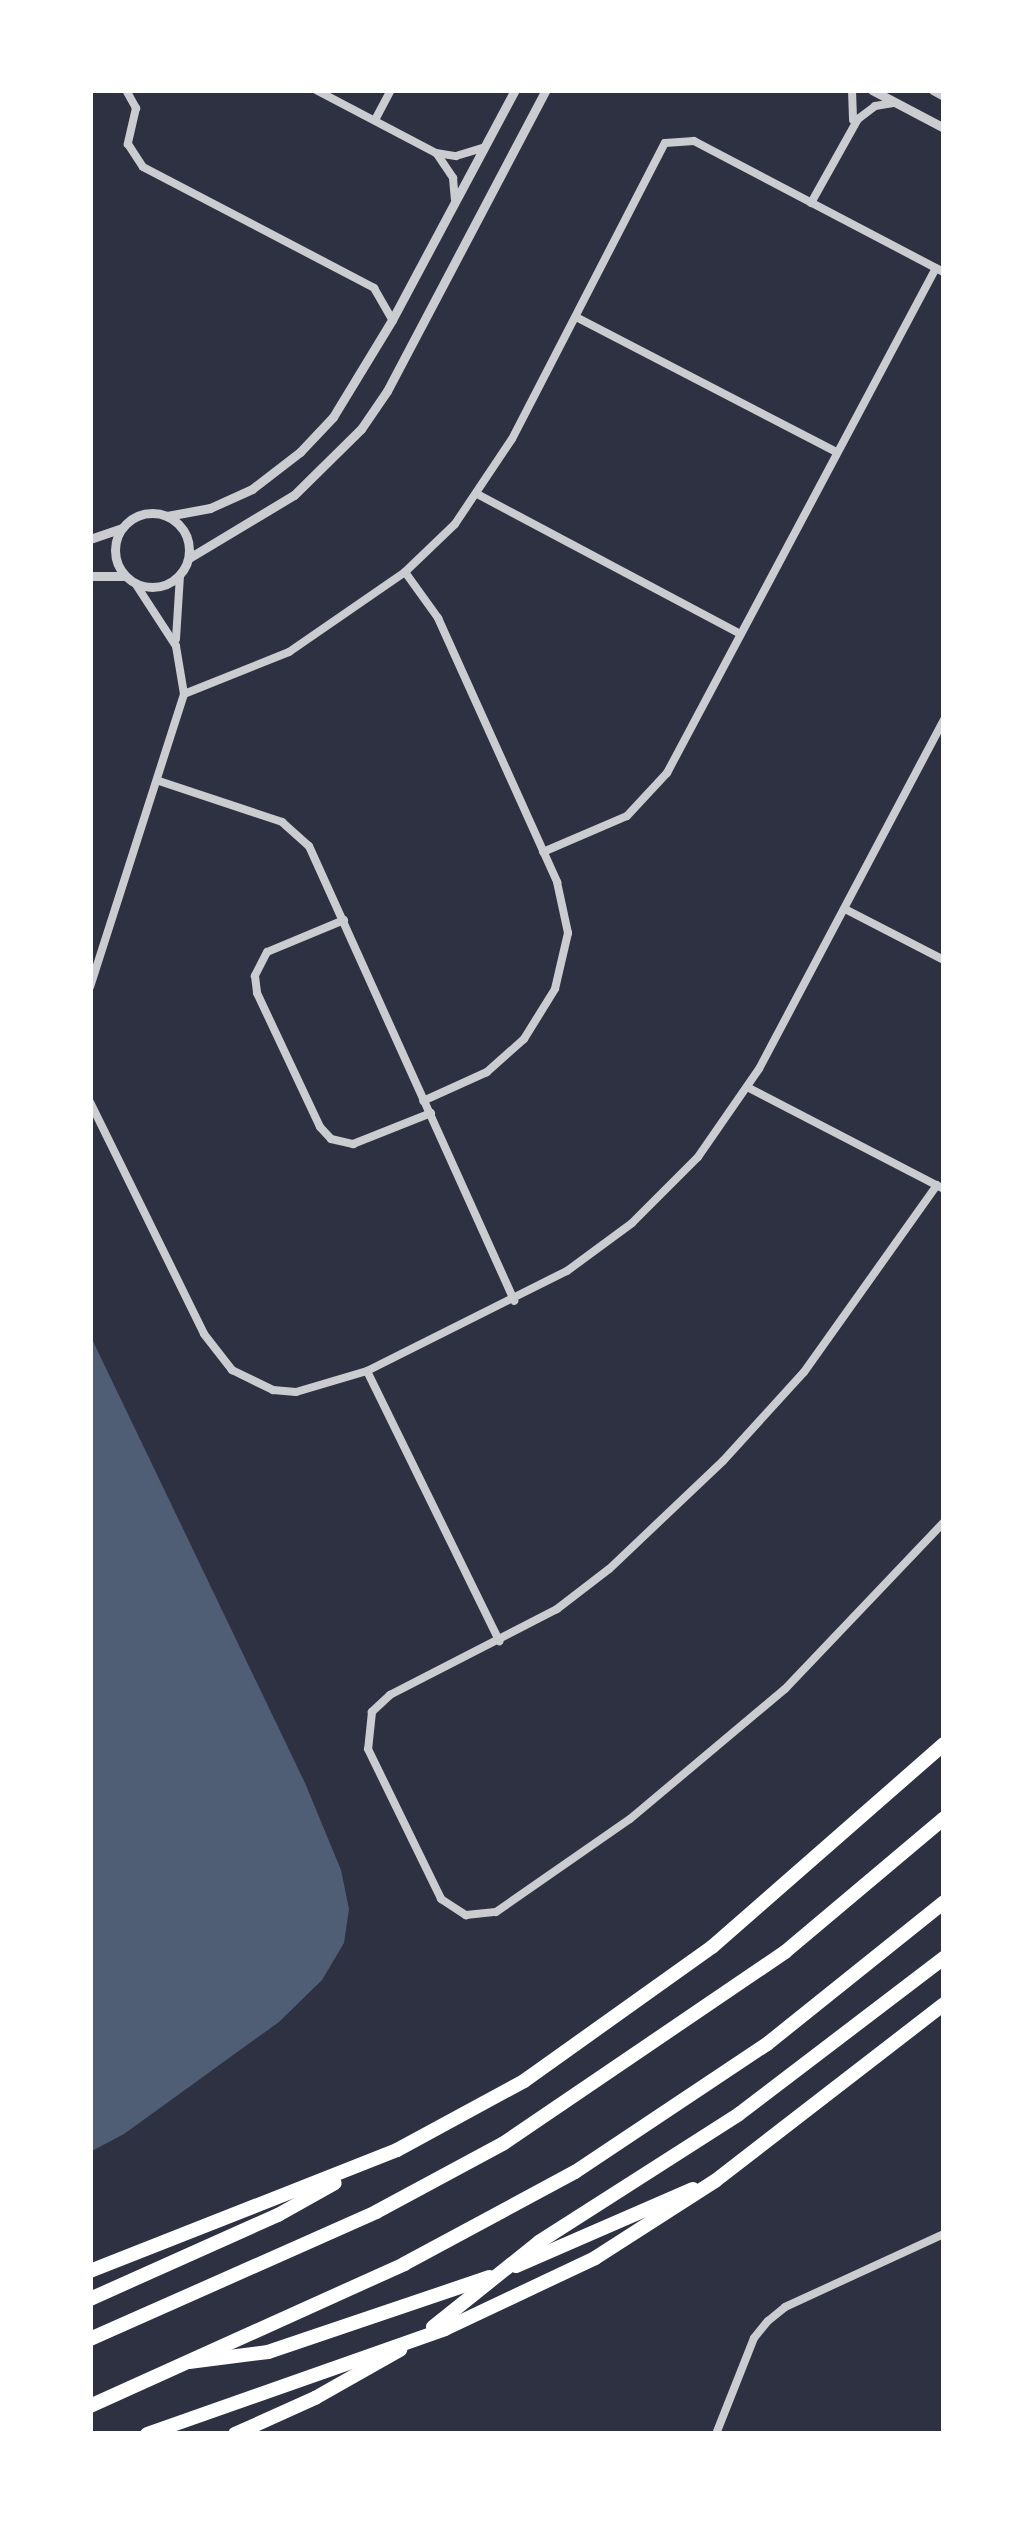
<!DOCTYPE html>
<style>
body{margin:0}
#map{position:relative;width:1034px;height:2524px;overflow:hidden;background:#2d3142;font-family:"Source Serif 4",serif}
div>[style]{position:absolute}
.water>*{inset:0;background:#4f5d75}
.minor>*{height:8px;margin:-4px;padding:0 4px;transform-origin:4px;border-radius:4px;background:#caccd0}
.tertiary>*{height:9px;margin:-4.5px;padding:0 4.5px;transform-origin:4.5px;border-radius:4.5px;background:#caccd0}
.tertiary>.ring{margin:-4.5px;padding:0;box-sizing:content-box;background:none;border:9px solid #caccd0;border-radius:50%}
.motorway>*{height:14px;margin:-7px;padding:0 7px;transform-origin:7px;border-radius:7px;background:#fff}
span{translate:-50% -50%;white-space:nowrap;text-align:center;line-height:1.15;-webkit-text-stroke:10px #fff;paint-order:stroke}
.frame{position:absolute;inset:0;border:93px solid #fff;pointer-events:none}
</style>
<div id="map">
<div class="water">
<i style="clip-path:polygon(90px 1335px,305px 1783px,341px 1870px,349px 1909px,344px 1943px,322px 1980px,279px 2022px,124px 2134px,90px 2152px)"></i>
</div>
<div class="minor">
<i style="left:126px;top:90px;width:21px;rotate:61deg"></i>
<i style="left:136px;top:108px;width:37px;rotate:103deg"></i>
<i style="left:128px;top:144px;width:27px;rotate:57deg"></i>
<i style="left:143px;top:167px;width:261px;rotate:27.6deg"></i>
<i style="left:374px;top:288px;width:36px;rotate:60deg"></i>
<i style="left:316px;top:90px;width:136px;rotate:27.7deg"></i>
<i style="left:436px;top:153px;width:20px;rotate:9deg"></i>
<i style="left:456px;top:156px;width:28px;rotate:-17deg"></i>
<i style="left:852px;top:90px;width:30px;rotate:88deg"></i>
<i style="left:375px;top:120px;width:34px;rotate:-62deg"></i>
<i style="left:437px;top:154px;width:29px;rotate:56deg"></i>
<i style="left:453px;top:178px;width:21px;rotate:85deg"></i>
<i style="left:811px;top:203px;width:96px;rotate:-60.8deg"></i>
<i style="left:858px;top:119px;width:21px;rotate:-37deg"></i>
<i style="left:875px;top:106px;width:20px;rotate:-9deg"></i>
<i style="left:576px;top:317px;width:292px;rotate:27.4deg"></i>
<i style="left:479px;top:495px;width:294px;rotate:28deg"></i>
<i style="left:405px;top:572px;width:57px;rotate:54.3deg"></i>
<i style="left:438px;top:618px;width:290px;rotate:65.7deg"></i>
<i style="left:557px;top:882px;width:52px;rotate:77.8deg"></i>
<i style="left:568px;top:933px;width:57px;rotate:103.1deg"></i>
<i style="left:555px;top:989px;width:59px;rotate:121.8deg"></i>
<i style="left:524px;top:1039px;width:50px;rotate:138.3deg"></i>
<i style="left:487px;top:1072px;width:70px;rotate:155.6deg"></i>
<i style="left:176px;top:639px;width:63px;rotate:-86.4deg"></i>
<i style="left:184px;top:694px;width:113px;rotate:-21.8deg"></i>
<i style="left:289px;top:652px;width:141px;rotate:-34.6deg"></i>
<i style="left:405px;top:572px;width:69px;rotate:-43.8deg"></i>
<i style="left:455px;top:524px;width:102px;rotate:-56.2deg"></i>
<i style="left:512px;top:439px;width:333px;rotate:-62.7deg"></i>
<i style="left:665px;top:143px;width:29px;rotate:-4deg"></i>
<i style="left:694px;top:141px;width:282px;rotate:27.7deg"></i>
<i style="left:159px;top:781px;width:130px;rotate:18.4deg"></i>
<i style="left:282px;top:822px;width:36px;rotate:42deg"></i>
<i style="left:309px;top:846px;width:499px;rotate:65.7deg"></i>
<i style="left:543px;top:852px;width:91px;rotate:-23.2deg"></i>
<i style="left:627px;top:816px;width:59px;rotate:-47.1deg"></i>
<i style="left:667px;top:773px;width:572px;rotate:-61.96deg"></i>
<i style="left:845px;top:909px;width:111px;rotate:27.3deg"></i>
<i style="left:344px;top:920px;width:83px;rotate:157.4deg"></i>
<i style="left:267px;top:952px;width:27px;rotate:117deg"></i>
<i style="left:255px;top:976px;width:17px;rotate:83deg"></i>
<i style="left:257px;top:993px;width:148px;rotate:64.8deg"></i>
<i style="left:320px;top:1127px;width:16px;rotate:47deg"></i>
<i style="left:331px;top:1139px;width:23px;rotate:13deg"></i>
<i style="left:353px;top:1144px;width:84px;rotate:-21.7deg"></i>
<i style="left:90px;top:987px;width:308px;rotate:-72.2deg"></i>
<i style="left:184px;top:694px;width:49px;rotate:-99.5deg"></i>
<i style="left:176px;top:646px;width:75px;rotate:-123.1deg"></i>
<i style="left:749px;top:1088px;width:220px;rotate:27.4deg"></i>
<i style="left:90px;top:1102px;width:258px;rotate:63.8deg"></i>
<i style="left:204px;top:1334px;width:46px;rotate:52.1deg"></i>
<i style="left:232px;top:1370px;width:46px;rotate:26deg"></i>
<i style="left:273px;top:1390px;width:23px;rotate:5deg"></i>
<i style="left:296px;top:1392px;width:74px;rotate:-16.5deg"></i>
<i style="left:367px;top:1371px;width:224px;rotate:-26.6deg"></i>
<i style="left:567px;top:1271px;width:81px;rotate:-36.4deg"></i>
<i style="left:632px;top:1223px;width:93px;rotate:-45deg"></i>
<i style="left:698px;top:1157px;width:107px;rotate:-55.3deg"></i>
<i style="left:759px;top:1069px;width:396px;rotate:-62.1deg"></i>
<i style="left:937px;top:1185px;width:229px;rotate:125.4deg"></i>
<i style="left:804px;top:1372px;width:120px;rotate:132.3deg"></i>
<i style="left:723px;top:1461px;width:157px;rotate:136.5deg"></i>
<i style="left:609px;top:1569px;width:66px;rotate:142.4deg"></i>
<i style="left:557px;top:1609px;width:188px;rotate:152.8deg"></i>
<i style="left:390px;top:1695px;width:25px;rotate:137deg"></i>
<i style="left:372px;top:1712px;width:37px;rotate:96deg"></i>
<i style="left:368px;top:1749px;width:167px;rotate:64deg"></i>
<i style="left:441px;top:1899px;width:30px;rotate:33deg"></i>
<i style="left:466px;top:1915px;width:30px;rotate:-6deg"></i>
<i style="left:496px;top:1912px;width:163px;rotate:-34.8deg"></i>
<i style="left:630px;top:1819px;width:202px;rotate:-40deg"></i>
<i style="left:785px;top:1689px;width:231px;rotate:-46.4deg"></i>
<i style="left:367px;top:1371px;width:301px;rotate:63.9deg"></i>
<i style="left:716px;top:2434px;width:103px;rotate:-68.4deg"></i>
<i style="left:754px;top:2338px;width:22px;rotate:-51deg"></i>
<i style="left:768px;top:2321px;width:22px;rotate:-39deg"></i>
<i style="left:785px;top:2307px;width:175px;rotate:-24.7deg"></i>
</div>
<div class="tertiary">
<i style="left:872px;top:90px;width:81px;rotate:27.8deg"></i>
<i style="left:933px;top:90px;width:13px;rotate:29deg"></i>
<i class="ring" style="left:115px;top:513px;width:65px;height:65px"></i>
<i style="left:167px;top:516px;width:44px;rotate:-10.5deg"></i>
<i style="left:210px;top:508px;width:46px;rotate:-24.3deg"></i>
<i style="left:252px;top:489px;width:61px;rotate:-37.6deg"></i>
<i style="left:300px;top:452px;width:48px;rotate:-46.7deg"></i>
<i style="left:333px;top:417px;width:114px;rotate:-58.7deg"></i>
<i style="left:392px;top:320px;width:261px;rotate:-61.9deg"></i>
<i style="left:90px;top:539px;width:34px;rotate:-19deg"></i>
<i style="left:189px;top:558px;width:122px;rotate:-31deg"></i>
<i style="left:294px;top:495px;width:94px;rotate:-44.6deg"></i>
<i style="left:361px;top:429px;width:46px;rotate:-55.6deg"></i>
<i style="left:387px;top:391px;width:340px;rotate:-62.2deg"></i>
<i style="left:90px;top:576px;width:35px"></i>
</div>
<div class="motorway">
<i style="left:516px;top:2266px;width:193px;rotate:-23.5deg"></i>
<i style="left:90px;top:2271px;width:330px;rotate:-21.5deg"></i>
<i style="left:397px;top:2150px;width:145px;rotate:-28.5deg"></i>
<i style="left:524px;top:2081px;width:231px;rotate:-35.5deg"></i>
<i style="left:712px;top:1947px;width:308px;rotate:-41.2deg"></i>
<i style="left:90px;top:2299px;width:206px;rotate:-24.1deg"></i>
<i style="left:278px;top:2215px;width:65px;rotate:-29.3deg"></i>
<i style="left:433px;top:2327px;width:136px;rotate:-38.7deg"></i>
<i style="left:539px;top:2242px;width:237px;rotate:-32.6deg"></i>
<i style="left:739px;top:2114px;width:258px;rotate:-37.3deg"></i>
<i style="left:90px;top:2339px;width:313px;rotate:-23.9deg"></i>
<i style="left:376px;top:2212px;width:145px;rotate:-28.3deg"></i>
<i style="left:504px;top:2143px;width:340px;rotate:-34.2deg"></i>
<i style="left:785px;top:1952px;width:208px;rotate:-40.1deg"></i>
<i style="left:189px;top:2362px;width:80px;rotate:-7.2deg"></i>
<i style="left:268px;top:2352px;width:234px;rotate:-18.7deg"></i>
<i style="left:90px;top:2406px;width:345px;rotate:-24.3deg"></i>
<i style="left:404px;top:2264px;width:194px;rotate:-28.3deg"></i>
<i style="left:575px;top:2172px;width:231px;rotate:-33.7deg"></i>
<i style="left:767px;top:2044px;width:227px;rotate:-38.7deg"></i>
<i style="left:147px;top:2434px;width:316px;rotate:-19.4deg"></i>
<i style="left:445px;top:2329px;width:166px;rotate:-25.3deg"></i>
<i style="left:595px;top:2258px;width:143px;rotate:-32.7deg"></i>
<i style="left:715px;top:2181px;width:289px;rotate:-37.7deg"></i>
<i style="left:235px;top:2434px;width:88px;rotate:-24.2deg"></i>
<i style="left:315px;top:2398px;width:98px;rotate:-29.5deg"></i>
</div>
<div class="frame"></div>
</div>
